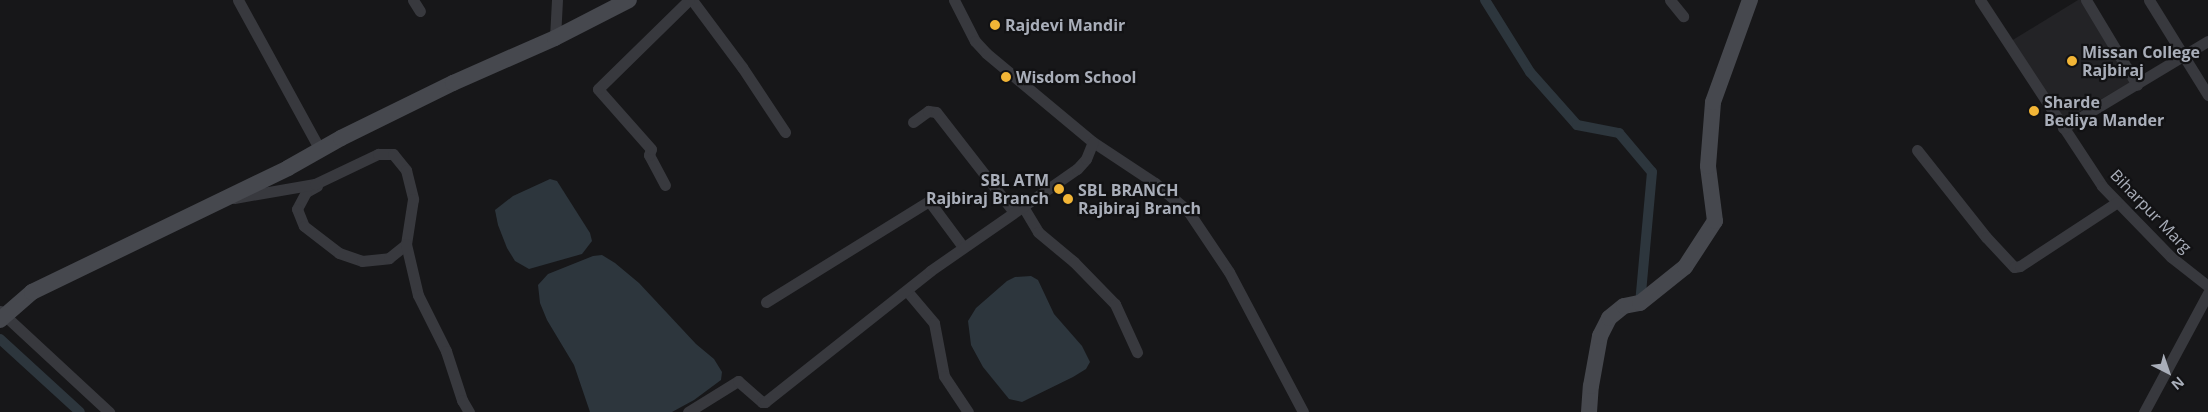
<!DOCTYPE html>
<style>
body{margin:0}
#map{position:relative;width:2208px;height:412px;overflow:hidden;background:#171719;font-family:"Open Sans",sans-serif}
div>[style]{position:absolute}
.built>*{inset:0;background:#232326}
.water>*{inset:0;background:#2d363d}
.canal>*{height:10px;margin:-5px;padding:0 5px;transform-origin:5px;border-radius:5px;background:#2d363d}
.street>*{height:11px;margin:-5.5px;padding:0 5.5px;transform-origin:5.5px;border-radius:5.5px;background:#38393e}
.secondary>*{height:16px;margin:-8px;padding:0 8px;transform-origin:8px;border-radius:8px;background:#46484e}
.dots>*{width:14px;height:14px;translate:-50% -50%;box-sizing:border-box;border:2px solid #121214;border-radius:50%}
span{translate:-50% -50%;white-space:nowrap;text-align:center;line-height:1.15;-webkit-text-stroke:4.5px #121214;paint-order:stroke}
.poi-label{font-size:16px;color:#a9aeb9;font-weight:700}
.left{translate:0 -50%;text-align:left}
.right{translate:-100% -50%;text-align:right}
.street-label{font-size:16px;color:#a9aeb9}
.north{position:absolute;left:2143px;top:347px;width:50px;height:50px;-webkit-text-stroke:4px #121214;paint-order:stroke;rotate:139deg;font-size:14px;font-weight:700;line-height:20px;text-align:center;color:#a9aeb9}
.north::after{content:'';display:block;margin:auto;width:18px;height:22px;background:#a9aeb9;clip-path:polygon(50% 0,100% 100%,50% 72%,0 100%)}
</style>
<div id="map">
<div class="built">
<i style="clip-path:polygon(2078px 0,2085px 0,2131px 82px,2062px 122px,2011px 41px)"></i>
</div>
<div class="water">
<i style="clip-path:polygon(550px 179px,557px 181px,590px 233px,592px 241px,582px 254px,529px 269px,515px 261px,507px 248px,498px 225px,495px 210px,513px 196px)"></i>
<i style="clip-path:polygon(602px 255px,615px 263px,639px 283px,696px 344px,714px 359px,722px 372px,721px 380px,694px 400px,672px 412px,590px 412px,574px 365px,547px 320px,540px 303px,538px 285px,548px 274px,593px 256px)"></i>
<i style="clip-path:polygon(1031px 276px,1038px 280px,1054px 314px,1082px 346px,1090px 362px,1086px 369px,1073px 377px,1022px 402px,1009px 399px,983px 367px,971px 345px,968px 321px,976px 308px,1007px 281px,1015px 277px)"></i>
</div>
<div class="canal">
<i style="left:1485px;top:0;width:85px;rotate:58deg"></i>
<i style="left:1530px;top:72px;width:71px;rotate:48.4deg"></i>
<i style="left:1577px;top:125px;width:43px;rotate:10.8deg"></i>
<i style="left:1619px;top:133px;width:51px;rotate:49.8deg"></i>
<i style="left:1652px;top:172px;width:132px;rotate:95.2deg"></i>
<i style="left:0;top:339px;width:108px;rotate:42.4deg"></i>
</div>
<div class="street">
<i style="left:238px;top:0;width:171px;rotate:61.3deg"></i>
<i style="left:413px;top:0;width:13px;rotate:58deg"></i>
<i style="left:692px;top:0;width:84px;rotate:53.3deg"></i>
<i style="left:742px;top:67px;width:78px;rotate:56.5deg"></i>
<i style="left:954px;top:0;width:46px;rotate:62.9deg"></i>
<i style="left:975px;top:41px;width:16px;rotate:47deg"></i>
<i style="left:986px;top:53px;width:139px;rotate:39.8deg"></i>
<i style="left:1093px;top:142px;width:74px;rotate:33.5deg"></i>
<i style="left:1155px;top:183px;width:43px;rotate:40.3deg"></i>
<i style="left:1188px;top:211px;width:73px;rotate:56.1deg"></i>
<i style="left:1229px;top:272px;width:158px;rotate:62.1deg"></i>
<i style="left:1670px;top:0;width:21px;rotate:51deg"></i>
<i style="left:1980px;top:0;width:222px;rotate:56.7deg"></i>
<i style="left:2102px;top:186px;width:99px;rotate:45.8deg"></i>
<i style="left:2171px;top:257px;width:47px;rotate:38.1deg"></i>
<i style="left:2086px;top:0;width:99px;rotate:59deg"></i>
<i style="left:2149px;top:0;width:112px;rotate:58.2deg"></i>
<i style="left:555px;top:38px;width:38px;rotate:-87deg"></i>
<i style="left:913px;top:122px;width:19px;rotate:-36deg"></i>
<i style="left:928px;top:111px;width:8px;rotate:7deg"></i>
<i style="left:936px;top:112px;width:125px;rotate:52.1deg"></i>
<i style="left:2063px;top:128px;width:169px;rotate:-31deg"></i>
<i style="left:1917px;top:150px;width:111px;rotate:51.6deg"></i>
<i style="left:1986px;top:237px;width:41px;rotate:47deg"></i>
<i style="left:2014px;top:267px;width:6px;rotate:-9deg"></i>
<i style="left:2020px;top:266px;width:115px;rotate:-33.3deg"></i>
<i style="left:665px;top:185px;width:34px;rotate:-118deg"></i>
<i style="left:649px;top:155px;width:6px;rotate:-72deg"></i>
<i style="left:651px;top:149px;width:80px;rotate:-131.5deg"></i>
<i style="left:598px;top:89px;width:127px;rotate:-44.4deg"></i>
<i style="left:317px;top:186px;width:13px;rotate:151deg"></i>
<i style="left:306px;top:192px;width:19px;rotate:118deg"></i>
<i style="left:297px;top:209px;width:18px;rotate:68deg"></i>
<i style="left:304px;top:226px;width:44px;rotate:37.6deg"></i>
<i style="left:339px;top:253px;width:24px;rotate:19deg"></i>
<i style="left:362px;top:261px;width:27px;rotate:-6deg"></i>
<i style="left:389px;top:258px;width:22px;rotate:-39deg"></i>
<i style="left:234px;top:198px;width:82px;rotate:-9.8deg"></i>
<i style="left:315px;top:184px;width:70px;rotate:-25.5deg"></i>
<i style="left:378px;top:154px;width:15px"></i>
<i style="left:393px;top:154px;width:21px;rotate:51deg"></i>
<i style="left:406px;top:170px;width:30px;rotate:76deg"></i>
<i style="left:413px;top:199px;width:46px;rotate:98.8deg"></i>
<i style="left:406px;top:244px;width:52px;rotate:76.8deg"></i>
<i style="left:418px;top:295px;width:63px;rotate:63.4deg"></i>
<i style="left:446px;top:351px;width:52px;rotate:71.9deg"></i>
<i style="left:462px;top:400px;width:14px;rotate:60deg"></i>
<i style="left:1022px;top:205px;width:31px;rotate:59deg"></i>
<i style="left:1038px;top:232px;width:47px;rotate:39.8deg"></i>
<i style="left:1074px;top:262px;width:59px;rotate:45.7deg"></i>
<i style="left:1115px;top:304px;width:53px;rotate:65.4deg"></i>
<i style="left:907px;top:291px;width:42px;rotate:49.8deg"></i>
<i style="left:934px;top:323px;width:54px;rotate:79.3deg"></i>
<i style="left:944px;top:376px;width:43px;rotate:56.3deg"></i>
<i style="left:766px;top:302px;width:192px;rotate:-31.8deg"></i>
<i style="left:929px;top:201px;width:57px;rotate:53.5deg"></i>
<i style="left:0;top:311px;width:149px;rotate:42.8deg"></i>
<i style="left:688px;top:412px;width:59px;rotate:-31.8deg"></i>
<i style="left:738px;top:381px;width:32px;rotate:41deg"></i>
<i style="left:762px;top:402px;width:3px"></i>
<i style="left:765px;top:402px;width:211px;rotate:-38.4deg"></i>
<i style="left:930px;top:271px;width:179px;rotate:-34.8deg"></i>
<i style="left:1077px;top:169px;width:13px;rotate:-48deg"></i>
<i style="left:1086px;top:159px;width:18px;rotate:-68deg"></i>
<i style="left:2144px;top:412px;width:135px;rotate:-61.7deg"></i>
</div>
<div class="secondary">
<i style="left:0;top:320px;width:43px;rotate:-41.2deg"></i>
<i style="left:32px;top:292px;width:284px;rotate:-25.8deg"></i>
<i style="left:288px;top:168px;width:61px;rotate:-29.5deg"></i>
<i style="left:341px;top:138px;width:125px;rotate:-26.2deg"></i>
<i style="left:453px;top:83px;width:111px;rotate:-23.8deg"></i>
<i style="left:555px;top:38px;width:83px;rotate:-27.2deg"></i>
<i style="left:1589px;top:412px;width:26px;rotate:-86deg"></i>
<i style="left:1591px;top:386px;width:51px;rotate:-79.8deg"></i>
<i style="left:1600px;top:336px;width:20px;rotate:-63deg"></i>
<i style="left:1609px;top:318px;width:19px;rotate:-39deg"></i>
<i style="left:1624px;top:306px;width:16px;rotate:-11deg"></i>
<i style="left:1640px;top:303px;width:58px;rotate:-38.7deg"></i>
<i style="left:1685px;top:267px;width:55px;rotate:-56.9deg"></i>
<i style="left:1715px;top:221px;width:55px;rotate:-97.3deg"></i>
<i style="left:1708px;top:166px;width:64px;rotate:-85.5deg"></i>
<i style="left:1713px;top:102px;width:109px;rotate:-70.1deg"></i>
</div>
<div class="dots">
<i style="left:995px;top:25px;background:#f2b536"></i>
<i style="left:2072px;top:61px;background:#f2b536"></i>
<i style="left:1006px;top:77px;background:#f2b536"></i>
<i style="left:2034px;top:111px;background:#f2b536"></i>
<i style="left:1059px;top:189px;background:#f2b536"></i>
<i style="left:1068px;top:199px;background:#f2b536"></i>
</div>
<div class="poi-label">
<span class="left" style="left:1005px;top:25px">Rajdevi Mandir</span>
<span class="left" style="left:2082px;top:61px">Missan College<br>Rajbiraj</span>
<span class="left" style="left:1016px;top:77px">Wisdom School</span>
<span class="left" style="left:2044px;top:111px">Sharde<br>Bediya Mander</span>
<span class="right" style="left:1049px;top:189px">SBL ATM<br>Rajbiraj Branch</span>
<span class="left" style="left:1078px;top:199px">SBL BRANCH<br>Rajbiraj Branch</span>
</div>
<div class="street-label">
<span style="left:2151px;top:211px;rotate:46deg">Biharpur Marg</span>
</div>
<div class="north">N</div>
</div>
